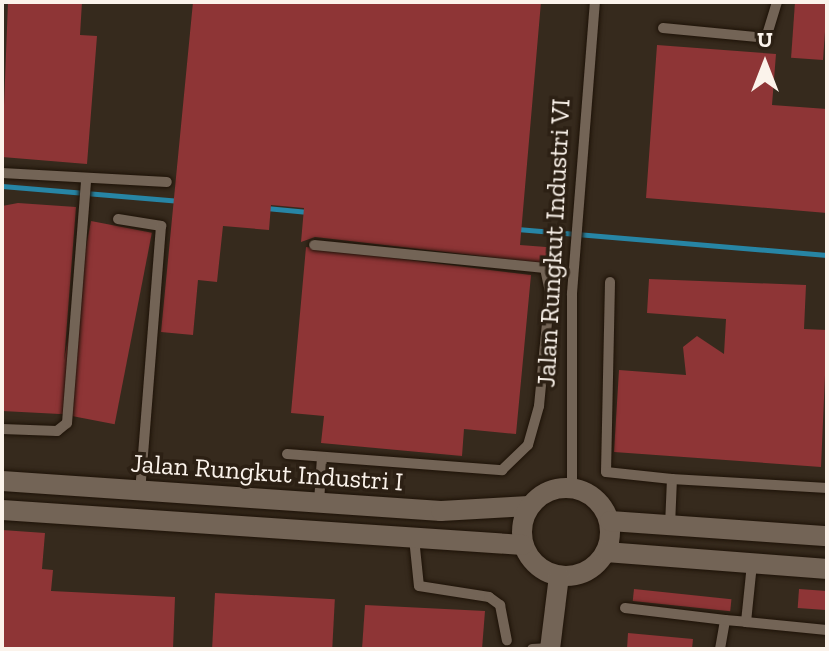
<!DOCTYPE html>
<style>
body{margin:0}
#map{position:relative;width:829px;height:651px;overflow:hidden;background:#362a1d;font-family:"Zilla Slab",serif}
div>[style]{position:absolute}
.stream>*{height:5px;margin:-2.5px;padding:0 2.5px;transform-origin:2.5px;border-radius:2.5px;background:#2785a5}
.building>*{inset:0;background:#8e3536;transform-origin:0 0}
.roads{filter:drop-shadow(0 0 2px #1d1207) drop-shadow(0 0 2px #1d1207)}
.lane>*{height:10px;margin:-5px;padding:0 5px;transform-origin:5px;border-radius:5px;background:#736456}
.street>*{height:20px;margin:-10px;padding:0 10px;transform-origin:10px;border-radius:10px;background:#736456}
.street>.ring{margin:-10px;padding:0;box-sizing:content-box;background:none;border:20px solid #736456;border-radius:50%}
span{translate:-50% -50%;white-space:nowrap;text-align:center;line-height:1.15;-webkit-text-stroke:7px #2c2014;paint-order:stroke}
.street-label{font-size:26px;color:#fbf3eb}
.frame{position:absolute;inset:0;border:4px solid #fbf3eb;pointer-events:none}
.north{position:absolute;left:725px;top:24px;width:80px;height:80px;-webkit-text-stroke:6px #2c2014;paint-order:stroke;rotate:0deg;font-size:22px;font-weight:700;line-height:32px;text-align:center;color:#fbf3eb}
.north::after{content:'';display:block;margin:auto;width:28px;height:36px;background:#fbf3eb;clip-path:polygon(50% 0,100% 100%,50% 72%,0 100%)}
</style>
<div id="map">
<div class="stream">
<i style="left:2px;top:186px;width:179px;rotate:4.8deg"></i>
<i style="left:266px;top:208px;width:42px;rotate:5.4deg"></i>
<i style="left:517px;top:229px;width:311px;rotate:4.8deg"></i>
</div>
<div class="building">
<i style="clip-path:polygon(8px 2px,82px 2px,80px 35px,97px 36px,87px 164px,2px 157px)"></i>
<i style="clip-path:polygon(193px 2px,541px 2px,520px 245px,559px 248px,558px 265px,315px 237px,301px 242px,304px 208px,271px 205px,269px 230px,223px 226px,217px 282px,198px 280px,193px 335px,161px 332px)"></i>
<i style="left:795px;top:2px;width:32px;height:56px;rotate:4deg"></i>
<i style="clip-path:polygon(657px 45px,776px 54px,772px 105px,827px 109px,827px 213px,646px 198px)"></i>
<i style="clip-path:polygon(18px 203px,76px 207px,60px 414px,2px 411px,2px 206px)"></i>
<i style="left:91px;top:221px;width:62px;height:195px;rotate:11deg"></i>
<i style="clip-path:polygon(306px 247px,531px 275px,516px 434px,464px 429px,462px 456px,321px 443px,324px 416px,291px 413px)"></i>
<i style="clip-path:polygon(649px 279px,806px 285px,804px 329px,827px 330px,821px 467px,614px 452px,619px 370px,686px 375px,683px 347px,697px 336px,724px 354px,726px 319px,647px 313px)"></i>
<i style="clip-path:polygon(2px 530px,45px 533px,42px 569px,53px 570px,51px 591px,175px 597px,173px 649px,2px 649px)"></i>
<i style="left:634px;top:589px;width:98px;height:12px;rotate:6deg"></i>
<i style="left:799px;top:589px;width:28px;height:19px;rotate:4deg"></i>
<i style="left:215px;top:593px;width:120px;height:56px;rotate:3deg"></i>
<i style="clip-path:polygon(365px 605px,485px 611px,482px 649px,362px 649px)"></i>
<i style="clip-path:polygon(628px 633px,693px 639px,692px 649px,627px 649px)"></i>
</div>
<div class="roads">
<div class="lane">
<i style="left:663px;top:28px;width:103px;rotate:5.5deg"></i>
<i style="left:766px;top:38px;width:38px;rotate:-73deg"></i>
<i style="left:2px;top:173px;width:165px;rotate:3.1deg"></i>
<i style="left:118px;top:219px;width:44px;rotate:9.2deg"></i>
<i style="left:161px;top:226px;width:265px;rotate:94.5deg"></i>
<i style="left:610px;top:282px;width:190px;rotate:91.2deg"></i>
<i style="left:606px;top:472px;width:66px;rotate:6.1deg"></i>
<i style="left:2px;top:429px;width:55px;rotate:2.1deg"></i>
<i style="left:57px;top:431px;width:13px;rotate:-39deg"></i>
<i style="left:67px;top:423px;width:244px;rotate:-85.5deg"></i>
<i style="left:287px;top:454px;width:216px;rotate:4.3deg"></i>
<i style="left:502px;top:470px;width:36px;rotate:-44deg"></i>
<i style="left:528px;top:445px;width:41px;rotate:-74.2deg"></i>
<i style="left:539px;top:406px;width:115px;rotate:-84.5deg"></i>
<i style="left:550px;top:292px;width:25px;rotate:-102deg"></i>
<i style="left:545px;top:268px;width:232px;rotate:-174.3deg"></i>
<i style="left:572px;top:488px;width:195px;rotate:-90deg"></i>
<i style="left:572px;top:293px;width:292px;rotate:-85.5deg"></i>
<i style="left:319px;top:502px;width:45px;rotate:-86.2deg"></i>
<i style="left:670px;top:526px;width:47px;rotate:-87.6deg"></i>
<i style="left:672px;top:479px;width:155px;rotate:3.3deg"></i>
<i style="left:414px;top:538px;width:48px;rotate:84.1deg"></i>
<i style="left:419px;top:586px;width:71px;rotate:8.9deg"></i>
<i style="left:489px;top:597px;width:14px;rotate:36deg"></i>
<i style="left:500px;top:605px;width:36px;rotate:79deg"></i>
<i style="left:625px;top:608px;width:101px;rotate:6.8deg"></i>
<i style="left:746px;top:622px;width:81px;rotate:5.6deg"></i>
<i style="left:532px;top:649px;width:19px;rotate:-3deg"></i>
<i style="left:720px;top:649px;width:29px;rotate:-80deg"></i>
<i style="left:725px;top:620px;width:21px;rotate:5deg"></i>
<i style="left:746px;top:622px;width:58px;rotate:-84.1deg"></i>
</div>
<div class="street">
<i style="left:2px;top:481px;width:440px;rotate:3.9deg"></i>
<i style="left:441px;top:511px;width:88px;rotate:-3.3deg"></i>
<i class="ring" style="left:522px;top:488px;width:68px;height:68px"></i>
<i style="left:2px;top:510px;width:522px;rotate:3.84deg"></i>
<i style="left:610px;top:521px;width:218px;rotate:4deg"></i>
<i style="left:606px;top:552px;width:222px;rotate:4.4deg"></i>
<i style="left:550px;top:649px;width:74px;rotate:-83deg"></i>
</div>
</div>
<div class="street-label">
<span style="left:554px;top:243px;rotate:-87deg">Jalan Rungkut Industri VI</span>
<span style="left:267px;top:473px;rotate:4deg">Jalan Rungkut Industri I</span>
</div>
<div class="frame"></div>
<div class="north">U</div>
</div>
